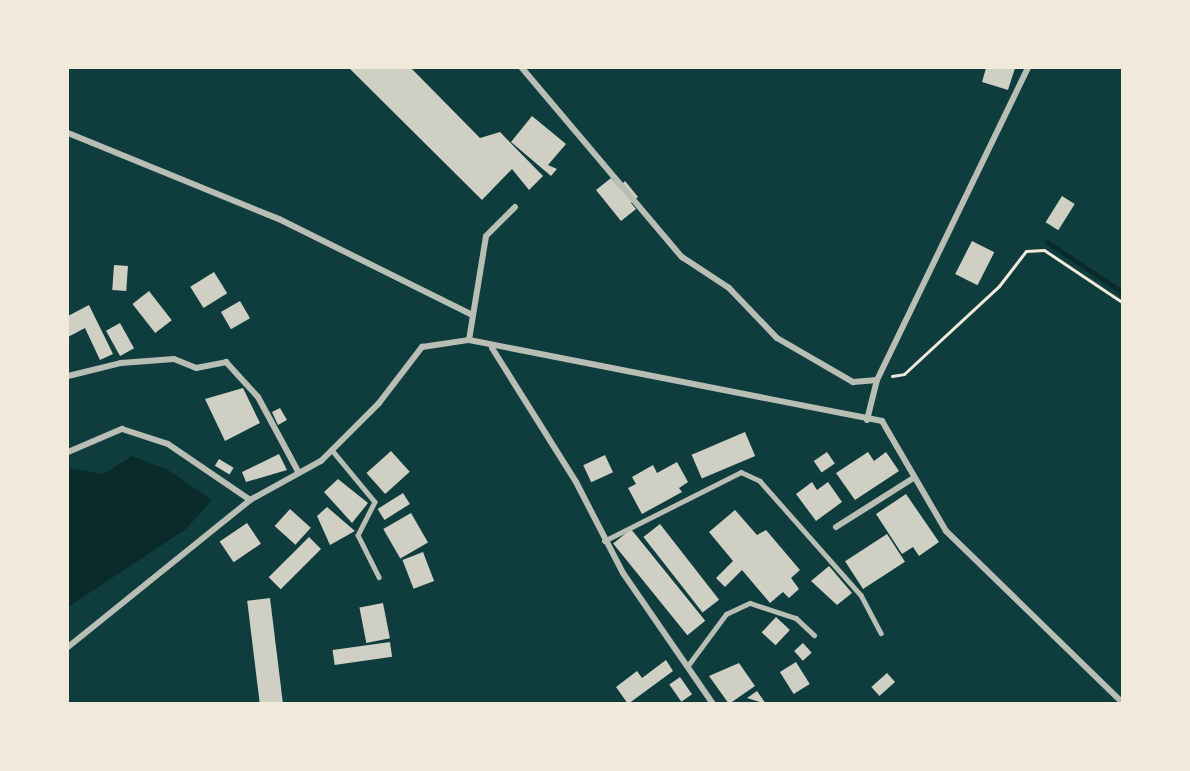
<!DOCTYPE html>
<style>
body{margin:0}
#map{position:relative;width:1190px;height:771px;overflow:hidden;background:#0f3d3e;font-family:Commissioner,sans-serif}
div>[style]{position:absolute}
.water>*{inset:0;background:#0a2a2b}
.stream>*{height:5px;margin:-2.5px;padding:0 2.5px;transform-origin:2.5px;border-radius:2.5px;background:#0a2a2b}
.building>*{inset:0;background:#cfcfc3;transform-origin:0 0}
.path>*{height:3px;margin:-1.5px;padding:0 1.5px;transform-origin:1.5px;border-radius:1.5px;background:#f1e9da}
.service>*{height:4.5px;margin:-2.25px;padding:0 2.25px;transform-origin:2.25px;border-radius:2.25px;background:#b8beb3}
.minor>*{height:6px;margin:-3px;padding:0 3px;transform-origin:3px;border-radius:3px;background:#b8beb3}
span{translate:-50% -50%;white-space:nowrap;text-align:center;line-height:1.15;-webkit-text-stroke:4.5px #f1e9da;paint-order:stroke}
.frame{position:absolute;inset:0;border:69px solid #f1e9da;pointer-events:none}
</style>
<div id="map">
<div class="water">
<i style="clip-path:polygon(132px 456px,168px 470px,212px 500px,186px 529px,68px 607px,68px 468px,103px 474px)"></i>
</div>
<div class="stream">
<i style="left:1047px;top:242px;width:90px;rotate:33.7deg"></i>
</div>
<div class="building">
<i style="clip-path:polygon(349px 68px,411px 68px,480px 138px,500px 132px,543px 176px,529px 190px,512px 169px,482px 200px)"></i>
<i style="clip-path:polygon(986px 68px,1015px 68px,1008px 90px,982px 82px)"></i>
<i style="clip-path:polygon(532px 116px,566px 144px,548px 165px,557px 169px,551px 176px,511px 142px)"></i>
<i style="clip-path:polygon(611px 178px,619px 187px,625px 181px,638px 197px,631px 203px,636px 209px,621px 221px,596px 190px)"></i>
<i style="left:1062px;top:196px;width:15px;height:31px;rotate:32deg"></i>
<i style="left:972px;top:241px;width:25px;height:37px;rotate:27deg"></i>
<i style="left:114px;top:265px;width:14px;height:25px;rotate:4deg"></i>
<i style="left:214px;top:272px;width:25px;height:28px;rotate:58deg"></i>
<i style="left:149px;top:291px;width:37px;height:21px;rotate:52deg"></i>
<i style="left:240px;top:301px;width:20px;height:22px;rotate:60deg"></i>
<i style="clip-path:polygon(89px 305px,113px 354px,100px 360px,85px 328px,68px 337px,68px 316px)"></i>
<i style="left:120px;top:323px;width:29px;height:16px;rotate:61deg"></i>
<i style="clip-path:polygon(243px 388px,260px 423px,225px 441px,205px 399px)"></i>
<i style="clip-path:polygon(280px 408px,287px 420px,278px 425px,272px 412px)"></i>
<i style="left:745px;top:432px;width:26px;height:58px;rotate:67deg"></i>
<i style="left:391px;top:451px;width:28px;height:33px;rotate:48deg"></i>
<i style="left:827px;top:452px;width:14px;height:16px;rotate:56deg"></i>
<i style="clip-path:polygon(868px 452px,874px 461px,886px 452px,899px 471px,855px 500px,836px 473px)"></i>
<i style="clip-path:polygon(279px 454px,287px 470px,246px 482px,242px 472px)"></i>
<i style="left:605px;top:455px;width:19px;height:24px;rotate:65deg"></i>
<i style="left:219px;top:459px;width:17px;height:8px;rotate:31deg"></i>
<i style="clip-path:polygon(677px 462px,688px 482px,679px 488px,682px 492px,642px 514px,628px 488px,636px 484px,632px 477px,653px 465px,657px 473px)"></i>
<i style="clip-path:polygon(338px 479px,368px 503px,352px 523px,324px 492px)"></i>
<i style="clip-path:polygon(812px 482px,817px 490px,828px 482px,842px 502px,816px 521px,796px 494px)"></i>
<i style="left:403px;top:493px;width:13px;height:30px;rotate:58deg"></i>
<i style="clip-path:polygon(906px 494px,939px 542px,919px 556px,913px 547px,902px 554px,876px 514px)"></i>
<i style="clip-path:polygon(327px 507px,355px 531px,330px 545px,317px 516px)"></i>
<i style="left:290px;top:509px;width:28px;height:23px;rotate:42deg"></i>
<i style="clip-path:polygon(735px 510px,757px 535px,766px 530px,800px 570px,791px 578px,799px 589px,789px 598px,783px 592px,770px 603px,742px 570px,725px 587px,716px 578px,733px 561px,709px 532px)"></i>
<i style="left:411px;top:513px;width:34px;height:32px;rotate:60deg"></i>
<i style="left:247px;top:523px;width:25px;height:33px;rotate:56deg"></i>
<i style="left:660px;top:524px;width:96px;height:21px;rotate:52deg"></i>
<i style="left:631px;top:529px;width:118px;height:23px;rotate:51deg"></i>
<i style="left:887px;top:534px;width:33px;height:50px;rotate:57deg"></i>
<i style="left:309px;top:537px;width:17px;height:57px;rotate:45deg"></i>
<i style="left:423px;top:552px;width:31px;height:22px;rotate:69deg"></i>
<i style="clip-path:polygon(829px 566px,852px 593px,837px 605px,811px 581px)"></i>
<i style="left:270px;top:598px;width:107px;height:23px;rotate:83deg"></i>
<i style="left:383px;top:603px;width:36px;height:24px;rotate:79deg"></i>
<i style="left:776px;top:617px;width:19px;height:21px;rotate:43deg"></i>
<i style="left:390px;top:642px;width:15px;height:58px;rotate:82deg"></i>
<i style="left:803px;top:643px;width:13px;height:12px;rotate:48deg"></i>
<i style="clip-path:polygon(666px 660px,673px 671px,628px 704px,616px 687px,637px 671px,642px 678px)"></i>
<i style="left:796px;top:662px;width:26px;height:19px;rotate:58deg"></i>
<i style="clip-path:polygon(739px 663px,755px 686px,729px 704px,709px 676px)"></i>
<i style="left:887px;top:673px;width:12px;height:21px;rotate:48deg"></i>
<i style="left:680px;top:677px;width:21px;height:13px;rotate:55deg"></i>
<i style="clip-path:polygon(757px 691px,766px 704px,747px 698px)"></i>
</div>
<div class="path">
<i style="left:892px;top:376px;width:12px;rotate:-9deg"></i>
<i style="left:904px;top:374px;width:129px;rotate:-42.8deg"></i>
<i style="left:999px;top:286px;width:44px;rotate:-52.4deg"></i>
<i style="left:1026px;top:251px;width:18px;rotate:-3deg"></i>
<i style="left:1044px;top:250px;width:94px;rotate:33.7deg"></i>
</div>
<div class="service">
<i style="left:332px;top:450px;width:67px;rotate:50.4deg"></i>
<i style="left:375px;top:502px;width:37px;rotate:117deg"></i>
<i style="left:358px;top:535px;width:47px;rotate:63.4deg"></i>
<i style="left:604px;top:541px;width:153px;rotate:-26.7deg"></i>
<i style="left:741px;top:472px;width:21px;rotate:25deg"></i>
<i style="left:760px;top:481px;width:152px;rotate:48.5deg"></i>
<i style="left:861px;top:595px;width:43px;rotate:62.2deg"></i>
<i style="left:689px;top:664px;width:62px;rotate:-53.5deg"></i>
<i style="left:726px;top:614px;width:26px;rotate:-25deg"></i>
<i style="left:750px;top:603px;width:48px;rotate:18.1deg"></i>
<i style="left:796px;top:618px;width:25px;rotate:43deg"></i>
</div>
<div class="minor">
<i style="left:522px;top:68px;width:248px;rotate:49.8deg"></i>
<i style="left:682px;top:257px;width:56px;rotate:33.4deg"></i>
<i style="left:729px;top:288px;width:69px;rotate:46.2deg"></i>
<i style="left:777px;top:338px;width:88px;rotate:30.1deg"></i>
<i style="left:853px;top:382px;width:24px;rotate:-5deg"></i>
<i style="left:68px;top:133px;width:228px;rotate:22.2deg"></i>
<i style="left:279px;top:219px;width:216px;rotate:26.4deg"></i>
<i style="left:469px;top:340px;width:105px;rotate:-80.7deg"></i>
<i style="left:486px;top:236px;width:41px;rotate:-45deg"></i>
<i style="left:492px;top:348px;width:158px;rotate:57.9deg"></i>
<i style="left:576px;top:482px;width:102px;rotate:62.7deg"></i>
<i style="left:623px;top:573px;width:159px;rotate:55.5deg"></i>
<i style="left:68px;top:376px;width:55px;rotate:-13.8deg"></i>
<i style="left:121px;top:363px;width:53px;rotate:-4.3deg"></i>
<i style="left:174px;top:359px;width:24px;rotate:22deg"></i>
<i style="left:196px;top:368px;width:31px;rotate:-11deg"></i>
<i style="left:226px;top:362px;width:47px;rotate:47.6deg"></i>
<i style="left:258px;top:397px;width:86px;rotate:61.7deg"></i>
<i style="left:867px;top:420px;width:41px;rotate:-76deg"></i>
<i style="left:877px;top:380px;width:347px;rotate:-64.2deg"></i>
<i style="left:68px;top:452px;width:59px;rotate:-23.1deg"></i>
<i style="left:122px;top:429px;width:48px;rotate:18.1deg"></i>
<i style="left:168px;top:444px;width:99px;rotate:34.3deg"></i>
<i style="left:836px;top:527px;width:93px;rotate:-32.3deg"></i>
<i style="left:68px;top:647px;width:234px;rotate:-38.9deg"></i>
<i style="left:250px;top:500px;width:81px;rotate:-28.8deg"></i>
<i style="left:321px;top:461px;width:82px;rotate:-45deg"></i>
<i style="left:379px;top:403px;width:71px;rotate:-52.5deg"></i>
<i style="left:422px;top:347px;width:48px;rotate:-8.5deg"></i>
<i style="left:469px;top:340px;width:421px;rotate:11.1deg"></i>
<i style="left:882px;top:421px;width:127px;rotate:59.8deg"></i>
<i style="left:946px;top:531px;width:245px;rotate:44.2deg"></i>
</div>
<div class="frame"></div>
</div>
